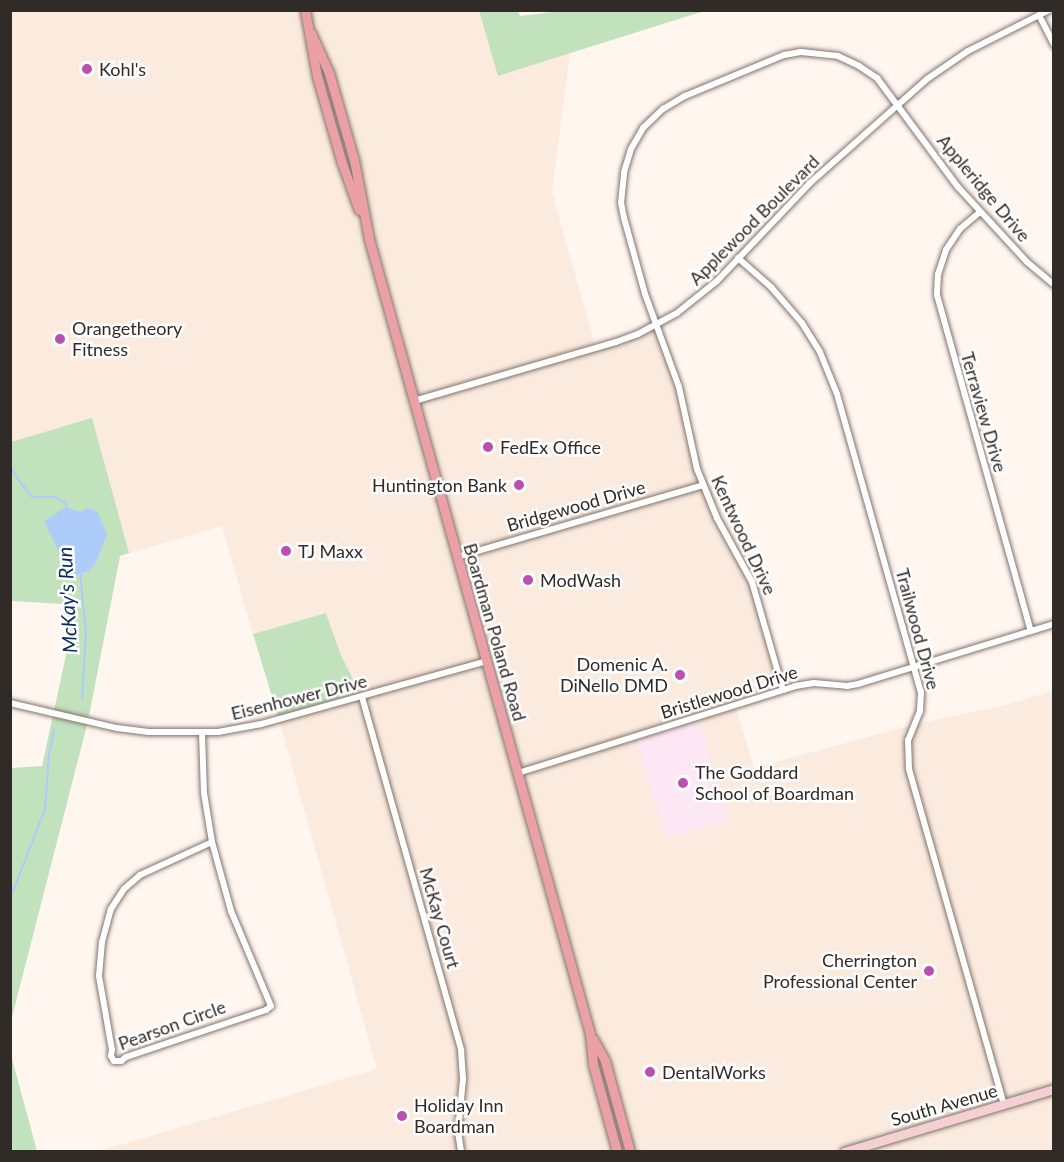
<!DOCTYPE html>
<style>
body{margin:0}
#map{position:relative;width:1064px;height:1162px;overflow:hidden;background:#fff6f0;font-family:Lato,sans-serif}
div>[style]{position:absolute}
.built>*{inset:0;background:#fbeade}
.education>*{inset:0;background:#fde7f4;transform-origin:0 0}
.green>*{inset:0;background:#c2e1bd}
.water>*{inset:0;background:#aeccfa}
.stream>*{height:2px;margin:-1px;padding:0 1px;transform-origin:1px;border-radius:1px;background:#aeccfa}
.roads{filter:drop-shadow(0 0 2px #81756c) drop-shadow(0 0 2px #81756c)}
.minor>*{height:6px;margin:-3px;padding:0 3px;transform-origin:3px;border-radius:3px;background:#fff}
.secondary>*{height:9px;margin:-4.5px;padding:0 4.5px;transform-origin:4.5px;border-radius:4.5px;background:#f4d0d3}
.primary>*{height:9px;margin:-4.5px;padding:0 4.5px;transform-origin:4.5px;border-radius:4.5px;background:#eaa0a6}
.dots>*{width:16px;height:16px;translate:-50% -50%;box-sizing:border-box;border:3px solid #fff;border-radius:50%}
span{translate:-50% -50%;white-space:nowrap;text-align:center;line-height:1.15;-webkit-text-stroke:5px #fff;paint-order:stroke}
.poi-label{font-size:18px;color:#312b28}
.left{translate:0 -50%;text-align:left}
.right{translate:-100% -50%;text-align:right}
.street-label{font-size:18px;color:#312b28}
.water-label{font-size:20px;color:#062c61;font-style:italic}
.frame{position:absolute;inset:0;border:12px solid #312b28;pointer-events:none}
</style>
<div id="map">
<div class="built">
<i style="clip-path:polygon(10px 11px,479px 11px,498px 76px,570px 53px,552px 192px,596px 348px,657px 324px,669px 356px,693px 454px,708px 498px,747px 571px,783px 690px,735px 705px,754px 768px,916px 724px,1010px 704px,1053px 691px,1053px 1151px,100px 1151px,377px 1069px,279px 720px,362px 696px,340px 653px,326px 613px,253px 634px,222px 526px,126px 554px,92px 436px,11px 455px)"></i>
</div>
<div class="education">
<i style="left:698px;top:716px;width:108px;height:66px;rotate:73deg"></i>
</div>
<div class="green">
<i style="clip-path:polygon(569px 10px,704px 10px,704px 11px,498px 76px,479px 11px,518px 11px,520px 16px)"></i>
<i style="clip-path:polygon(92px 418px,129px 553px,120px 556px,88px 721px,11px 1021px,11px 768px,42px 766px,66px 655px,63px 604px,11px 601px,11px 442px)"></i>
<i style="clip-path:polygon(326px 613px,340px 653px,362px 697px,279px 720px,253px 634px)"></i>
<i style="clip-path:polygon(10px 1055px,11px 1055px,37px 1151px,11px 1151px)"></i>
</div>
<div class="water">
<i style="clip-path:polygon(66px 507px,81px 512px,87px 508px,97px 511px,107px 534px,96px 563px,89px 571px,76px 575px,68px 570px,44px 521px)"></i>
</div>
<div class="stream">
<i style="left:10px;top:465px;width:13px;rotate:63deg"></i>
<i style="left:16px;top:477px;width:26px;rotate:51deg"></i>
<i style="left:32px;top:497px;width:23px"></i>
<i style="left:55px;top:497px;width:12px;rotate:31deg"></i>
<i style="left:65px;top:503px;width:9px;rotate:63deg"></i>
<i style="left:80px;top:571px;width:63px;rotate:84.6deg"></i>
<i style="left:86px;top:634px;width:65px;rotate:93.5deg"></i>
<i style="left:10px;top:899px;width:97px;rotate:-68.7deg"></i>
<i style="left:45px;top:809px;width:55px;rotate:-85.8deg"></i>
<i style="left:49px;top:754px;width:25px;rotate:-78deg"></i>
</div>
<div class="roads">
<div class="minor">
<i style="left:1039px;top:15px;width:34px;rotate:63deg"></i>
<i style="left:980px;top:212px;width:26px;rotate:140deg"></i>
<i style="left:960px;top:229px;width:25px;rotate:124deg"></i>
<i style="left:946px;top:250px;width:25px;rotate:108deg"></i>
<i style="left:938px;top:274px;width:21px;rotate:93deg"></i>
<i style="left:937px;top:295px;width:349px;rotate:74.4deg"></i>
<i style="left:738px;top:258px;width:44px;rotate:41.3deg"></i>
<i style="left:771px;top:287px;width:48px;rotate:49.3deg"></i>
<i style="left:802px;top:323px;width:34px;rotate:58deg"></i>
<i style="left:820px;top:352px;width:45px;rotate:68deg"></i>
<i style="left:837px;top:394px;width:310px;rotate:74.3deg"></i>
<i style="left:921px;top:692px;width:19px;rotate:93deg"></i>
<i style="left:920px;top:711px;width:31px;rotate:112deg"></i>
<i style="left:908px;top:740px;width:29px;rotate:88deg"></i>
<i style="left:909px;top:769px;width:349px;rotate:74.2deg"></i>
<i style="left:414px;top:401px;width:210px;rotate:-16.3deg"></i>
<i style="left:616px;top:342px;width:23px;rotate:-20deg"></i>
<i style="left:638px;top:334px;width:44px;rotate:-28.3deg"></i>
<i style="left:677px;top:313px;width:51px;rotate:-38.7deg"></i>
<i style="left:717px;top:281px;width:135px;rotate:-46.5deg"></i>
<i style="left:810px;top:183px;width:157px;rotate:-41.6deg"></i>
<i style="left:927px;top:79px;width:50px;rotate:-34.3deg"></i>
<i style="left:968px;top:51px;width:91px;rotate:-26.8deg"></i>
<i style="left:457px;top:557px;width:256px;rotate:-16.3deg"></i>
<i style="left:783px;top:690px;width:112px;rotate:-106deg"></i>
<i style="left:752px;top:582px;width:73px;rotate:-118.7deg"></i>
<i style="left:717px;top:518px;width:53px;rotate:-112.2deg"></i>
<i style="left:697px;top:469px;width:84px;rotate:-102.4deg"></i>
<i style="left:679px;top:387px;width:99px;rotate:-110.1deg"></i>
<i style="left:645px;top:294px;width:79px;rotate:-105.4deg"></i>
<i style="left:624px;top:218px;width:15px;rotate:-101deg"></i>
<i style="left:621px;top:203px;width:31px;rotate:-84deg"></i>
<i style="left:624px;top:172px;width:24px;rotate:-73deg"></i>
<i style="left:631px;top:149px;width:24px;rotate:-60deg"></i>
<i style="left:643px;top:128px;width:28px;rotate:-44deg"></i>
<i style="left:663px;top:109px;width:26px;rotate:-31deg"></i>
<i style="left:685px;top:96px;width:107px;rotate:-22.5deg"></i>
<i style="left:784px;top:55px;width:17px;rotate:-10deg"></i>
<i style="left:801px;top:52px;width:37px;rotate:6deg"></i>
<i style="left:838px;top:56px;width:23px;rotate:25deg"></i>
<i style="left:859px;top:66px;width:22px;rotate:34deg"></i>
<i style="left:877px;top:78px;width:136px;rotate:53.4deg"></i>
<i style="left:958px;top:187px;width:102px;rotate:47.4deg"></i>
<i style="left:1027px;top:262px;width:35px;rotate:40deg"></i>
<i style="left:362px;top:697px;width:367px;rotate:74.3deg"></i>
<i style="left:461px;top:1050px;width:29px;rotate:86deg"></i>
<i style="left:463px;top:1079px;width:53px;rotate:95.4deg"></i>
<i style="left:458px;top:1132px;width:20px;rotate:81deg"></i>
<i style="left:10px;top:703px;width:110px;rotate:13.2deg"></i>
<i style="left:117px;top:728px;width:32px;rotate:7deg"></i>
<i style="left:149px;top:732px;width:69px"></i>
<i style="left:218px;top:732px;width:44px;rotate:-10.5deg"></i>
<i style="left:261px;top:724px;width:234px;rotate:-15.6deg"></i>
<i style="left:202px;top:733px;width:60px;rotate:88.1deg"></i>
<i style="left:204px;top:793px;width:50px;rotate:80.7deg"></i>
<i style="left:518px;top:773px;width:290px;rotate:-17.4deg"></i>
<i style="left:795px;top:686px;width:19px;rotate:-9deg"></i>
<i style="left:814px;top:683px;width:33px;rotate:5deg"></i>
<i style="left:847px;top:686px;width:11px;rotate:-10deg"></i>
<i style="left:858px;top:684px;width:205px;rotate:-17deg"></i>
<i style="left:212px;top:842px;width:72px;rotate:74.6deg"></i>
<i style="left:231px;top:911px;width:103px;rotate:67.2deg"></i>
<i style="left:271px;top:1006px;width:6px;rotate:141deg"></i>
<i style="left:266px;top:1010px;width:148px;rotate:161.4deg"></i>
<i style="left:126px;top:1057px;width:6px;rotate:141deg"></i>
<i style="left:121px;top:1061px;width:7px;rotate:180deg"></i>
<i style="left:114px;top:1061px;width:6px;rotate:-121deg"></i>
<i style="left:111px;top:1056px;width:6px;rotate:-81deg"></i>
<i style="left:112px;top:1050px;width:75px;rotate:-100deg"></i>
<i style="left:99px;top:976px;width:34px;rotate:-85deg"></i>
<i style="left:102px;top:942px;width:34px;rotate:-75deg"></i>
<i style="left:111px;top:909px;width:24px;rotate:-57deg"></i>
<i style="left:124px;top:889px;width:21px;rotate:-41deg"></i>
<i style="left:140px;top:875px;width:79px;rotate:-24.6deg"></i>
</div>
<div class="secondary">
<i style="left:844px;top:1152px;width:219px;rotate:-16.7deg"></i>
</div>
<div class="primary">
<i style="left:305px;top:10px;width:67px;rotate:79.7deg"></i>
<i style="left:317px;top:76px;width:91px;rotate:74deg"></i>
<i style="left:342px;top:163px;width:50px;rotate:70.1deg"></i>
<i style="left:311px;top:33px;width:44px;rotate:65.8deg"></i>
<i style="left:329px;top:73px;width:91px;rotate:74deg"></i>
<i style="left:354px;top:160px;width:80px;rotate:79.2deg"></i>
<i style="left:369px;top:239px;width:825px;rotate:74.46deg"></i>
<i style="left:590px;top:1034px;width:30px;rotate:84deg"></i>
<i style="left:593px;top:1064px;width:91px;rotate:74.7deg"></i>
<i style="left:593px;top:1039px;width:25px;rotate:61deg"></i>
<i style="left:605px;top:1061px;width:94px;rotate:74.6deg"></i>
</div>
</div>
<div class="dots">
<i style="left:87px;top:69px;background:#ba4fb0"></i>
<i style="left:60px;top:339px;background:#ba4fb0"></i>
<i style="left:488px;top:447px;background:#ba4fb0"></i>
<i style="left:519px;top:485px;background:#ba4fb0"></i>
<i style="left:286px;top:551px;background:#ba4fb0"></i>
<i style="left:528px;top:580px;background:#ba4fb0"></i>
<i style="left:680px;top:675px;background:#ba4fb0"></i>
<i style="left:683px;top:783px;background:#ba4fb0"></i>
<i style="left:929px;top:971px;background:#ba4fb0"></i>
<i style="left:650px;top:1072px;background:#ba4fb0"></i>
<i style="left:402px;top:1116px;background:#ba4fb0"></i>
</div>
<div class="poi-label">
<span class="left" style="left:99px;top:69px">Kohl's</span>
<span class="left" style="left:72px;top:339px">Orangetheory<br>Fitness</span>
<span class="left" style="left:500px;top:447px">FedEx Office</span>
<span class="right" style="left:507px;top:485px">Huntington Bank</span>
<span class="left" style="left:298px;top:551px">TJ Maxx</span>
<span class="left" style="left:540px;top:580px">ModWash</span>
<span class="right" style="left:668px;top:675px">Domenic A.<br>DiNello DMD</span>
<span class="left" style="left:695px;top:783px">The Goddard<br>School of Boardman</span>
<span class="right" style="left:917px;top:971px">Cherrington<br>Professional Center</span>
<span class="left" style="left:662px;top:1072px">DentalWorks</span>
<span class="left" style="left:414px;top:1116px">Holiday Inn<br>Boardman</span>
</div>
<div class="street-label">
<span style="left:984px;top:188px;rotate:50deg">Appleridge Drive</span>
<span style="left:754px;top:220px;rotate:-45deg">Applewood Boulevard</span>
<span style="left:984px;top:412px;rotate:74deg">Terraview Drive</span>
<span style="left:576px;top:506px;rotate:-16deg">Bridgewood Drive</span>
<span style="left:744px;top:535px;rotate:65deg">Kentwood Drive</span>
<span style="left:918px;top:629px;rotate:75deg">Trailwood Drive</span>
<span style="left:495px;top:632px;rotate:74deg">Boardman Poland Road</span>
<span style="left:729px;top:692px;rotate:-17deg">Bristlewood Drive</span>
<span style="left:299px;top:697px;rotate:-14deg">Eisenhower Drive</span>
<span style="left:440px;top:918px;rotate:74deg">McKay Court</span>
<span style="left:172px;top:1025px;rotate:-20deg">Pearson Circle</span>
<span style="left:944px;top:1105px;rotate:-16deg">South Avenue</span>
</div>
<div class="water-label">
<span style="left:67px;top:600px;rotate:-93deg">McKay's Run</span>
</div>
<div class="frame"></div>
</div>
